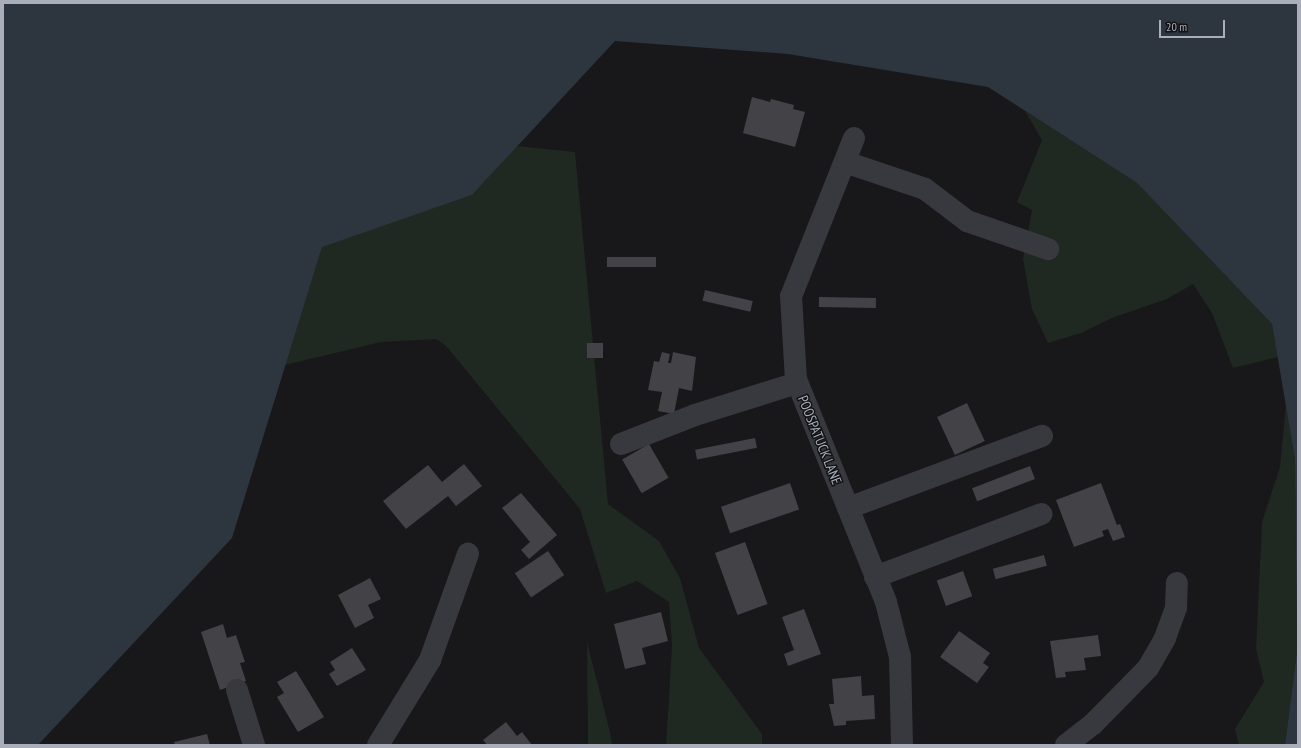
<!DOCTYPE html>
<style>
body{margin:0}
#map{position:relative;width:1301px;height:748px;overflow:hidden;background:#18171a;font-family:"PT Sans Narrow",sans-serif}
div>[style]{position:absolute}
.green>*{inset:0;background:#1f2821}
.water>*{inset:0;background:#2d363e}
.building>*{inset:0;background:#424247;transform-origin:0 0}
.minor>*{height:22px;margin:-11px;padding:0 11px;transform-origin:11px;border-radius:11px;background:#38393f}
span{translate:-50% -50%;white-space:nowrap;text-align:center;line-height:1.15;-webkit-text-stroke:3px #121215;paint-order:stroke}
.street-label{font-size:14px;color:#a9aeba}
.frame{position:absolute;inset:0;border:4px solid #a9aeba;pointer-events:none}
.scale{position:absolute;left:1159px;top:20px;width:66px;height:18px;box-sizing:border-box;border:2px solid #a9aeba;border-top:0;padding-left:5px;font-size:12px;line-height:14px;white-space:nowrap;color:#a9aeba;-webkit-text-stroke:3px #121215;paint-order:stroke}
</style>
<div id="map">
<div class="green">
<i style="clip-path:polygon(1025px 111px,1137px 183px,1272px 324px,1278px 357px,1233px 368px,1212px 313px,1193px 284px,1167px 299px,1112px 318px,1081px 333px,1048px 343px,1032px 309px,1023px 259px,1032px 210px,1017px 202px,1042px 140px)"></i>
<i style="clip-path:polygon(517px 146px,575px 152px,608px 504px,659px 541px,680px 578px,699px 648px,762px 734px,762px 745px,666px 745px,672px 646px,669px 602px,637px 581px,606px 593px,580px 509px,447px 347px,437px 339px,381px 342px,285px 365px,322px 246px,472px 195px)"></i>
<i style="clip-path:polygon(1286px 403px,1295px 459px,1297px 651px,1285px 745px,1239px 745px,1235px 729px,1264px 682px,1256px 649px,1262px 522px,1280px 467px)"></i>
<i style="clip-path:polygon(587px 642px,610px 732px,612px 745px,588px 745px)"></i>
</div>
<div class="water">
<i style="clip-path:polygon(3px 3px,1298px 3px,1298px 745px,1285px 745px,1297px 651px,1295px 459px,1272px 324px,1137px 183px,988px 87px,788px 54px,615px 41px,472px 195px,322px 247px,232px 538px,38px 745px,3px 745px)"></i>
</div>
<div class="building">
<i style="clip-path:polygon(752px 97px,770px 102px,771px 99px,794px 105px,793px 109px,805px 112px,795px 147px,743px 133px)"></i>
<i style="left:607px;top:257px;width:49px;height:10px"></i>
<i style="left:705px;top:290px;width:49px;height:11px;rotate:13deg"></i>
<i style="left:819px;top:297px;width:57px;height:10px;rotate:1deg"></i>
<i style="left:587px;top:343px;width:16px;height:15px"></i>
<i style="clip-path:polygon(662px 352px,670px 354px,668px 363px,671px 363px,673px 352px,696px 357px,692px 391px,679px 388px,674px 414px,658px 411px,662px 392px,648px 390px,654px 361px,659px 362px)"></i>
<i style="left:967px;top:403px;width:42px;height:33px;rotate:65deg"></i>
<i style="left:755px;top:438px;width:10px;height:61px;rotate:79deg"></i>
<i style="left:649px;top:444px;width:39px;height:31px;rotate:60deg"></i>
<i style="clip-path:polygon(464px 464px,482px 486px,456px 506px,448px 496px,406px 529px,383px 501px,428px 465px,442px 482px)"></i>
<i style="left:1030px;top:466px;width:14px;height:62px;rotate:69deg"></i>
<i style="left:790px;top:483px;width:28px;height:73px;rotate:71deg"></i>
<i style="clip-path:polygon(1101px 483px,1117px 525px,1120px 524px,1125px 537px,1113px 541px,1108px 529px,1102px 531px,1104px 536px,1074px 547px,1056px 500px)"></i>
<i style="clip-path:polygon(521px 493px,557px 535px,529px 559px,521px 550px,530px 542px,502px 508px)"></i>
<i style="left:745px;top:542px;width:66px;height:32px;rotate:70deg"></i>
<i style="left:548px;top:551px;width:29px;height:40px;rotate:56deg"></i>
<i style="left:1044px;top:555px;width:11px;height:53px;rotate:75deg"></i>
<i style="left:963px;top:571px;width:27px;height:28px;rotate:70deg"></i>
<i style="clip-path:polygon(370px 578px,381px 599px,368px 605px,374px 618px,355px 628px,338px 595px)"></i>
<i style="clip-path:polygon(804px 609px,821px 654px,788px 666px,784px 654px,794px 650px,782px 617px)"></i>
<i style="clip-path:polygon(661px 612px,668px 641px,642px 648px,646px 664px,625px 669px,614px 624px)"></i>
<i style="clip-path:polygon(223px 624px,227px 638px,236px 635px,245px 662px,240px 663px,246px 681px,220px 690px,201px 632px)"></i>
<i style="clip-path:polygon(959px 631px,990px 653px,983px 663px,989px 667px,977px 683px,940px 657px)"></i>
<i style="clip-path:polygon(1098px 635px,1101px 656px,1084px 658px,1086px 670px,1065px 672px,1066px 677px,1056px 678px,1050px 641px)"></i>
<i style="clip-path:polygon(352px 648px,366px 670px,337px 686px,329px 674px,335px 670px,330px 662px)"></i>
<i style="clip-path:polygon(296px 671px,324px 717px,298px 732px,277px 697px,284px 693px,277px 682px)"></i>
<i style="clip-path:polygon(861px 676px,862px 696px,874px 695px,875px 719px,846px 721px,846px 725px,834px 726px,829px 704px,834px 704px,832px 679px)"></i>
<i style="clip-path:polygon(506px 722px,517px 736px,522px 732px,532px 745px,487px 745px,483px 740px)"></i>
<i style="clip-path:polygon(207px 734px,210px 745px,175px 745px,174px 742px)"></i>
</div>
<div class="minor">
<i style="left:854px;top:138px;width:170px;rotate:111.7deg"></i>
<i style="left:791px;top:296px;width:83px;rotate:86.6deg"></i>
<i style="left:796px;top:379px;width:240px;rotate:68deg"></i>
<i style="left:886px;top:602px;width:57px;rotate:75.7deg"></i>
<i style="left:900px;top:657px;width:88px;rotate:88.7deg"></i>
<i style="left:845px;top:162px;width:84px;rotate:18.6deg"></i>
<i style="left:925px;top:189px;width:53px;rotate:37.3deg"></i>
<i style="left:967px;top:221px;width:86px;rotate:19.1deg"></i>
<i style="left:621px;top:444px;width:79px;rotate:-21.4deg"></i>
<i style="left:695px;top:415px;width:107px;rotate:-17.4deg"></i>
<i style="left:848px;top:508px;width:207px;rotate:-20.4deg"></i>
<i style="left:875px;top:577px;width:178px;rotate:-20.7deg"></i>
<i style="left:237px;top:690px;width:58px;rotate:72.8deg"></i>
<i style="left:378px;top:745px;width:100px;rotate:-58.5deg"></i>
<i style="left:430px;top:660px;width:113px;rotate:-70.3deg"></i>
<i style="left:1066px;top:745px;width:34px;rotate:-38deg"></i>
<i style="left:1093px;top:724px;width:78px;rotate:-45.5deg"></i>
<i style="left:1148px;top:668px;width:34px;rotate:-60deg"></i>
<i style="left:1165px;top:638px;width:33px;rotate:-70deg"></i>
<i style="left:1176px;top:607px;width:24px;rotate:-88deg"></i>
</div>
<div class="street-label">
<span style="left:820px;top:440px;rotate:68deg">POOSPATUCK LANE</span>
</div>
<div class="frame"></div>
<div class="scale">20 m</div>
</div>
